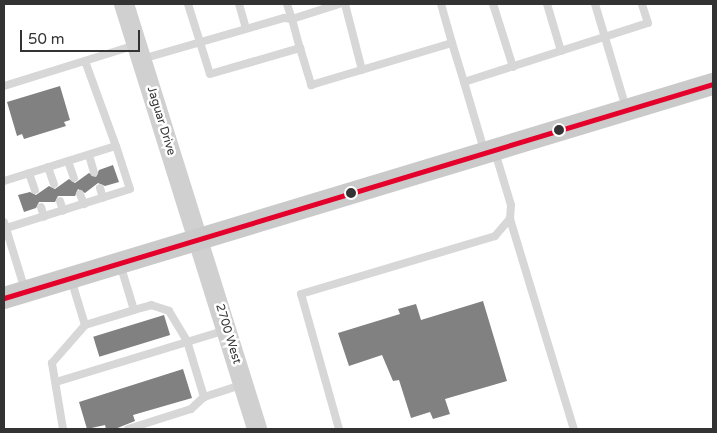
<!DOCTYPE html>
<style>
body{margin:0}
#map{position:relative;width:717px;height:433px;overflow:hidden;background:#fff;font-family:"Varela Round",sans-serif}
div>[style]{position:absolute}
.building>*{inset:0;background:#818181;transform-origin:0 0}
.lane>*{height:8px;margin:-4px;padding:0 4px;transform-origin:4px;border-radius:4px;background:#d7d7d7}
.secondary>*{height:20px;margin:-10px;padding:0 10px;transform-origin:10px;border-radius:10px;background:#d0d0d0}
.primary>*{height:22px;margin:-11px;padding:0 11px;transform-origin:11px;border-radius:11px;background:#cacaca}
.bus-1>*{height:5px;margin:-2.5px;padding:0 2.5px;transform-origin:2.5px;border-radius:2.5px;background:#e4002b}
.dots>*{width:14px;height:14px;translate:-50% -50%;box-sizing:border-box;border:2px solid #fff;border-radius:50%}
span{translate:-50% -50%;white-space:nowrap;text-align:center;line-height:1.15;-webkit-text-stroke:5px #fff;paint-order:stroke}
.street-label{font-size:12px;color:#333}
.frame{position:absolute;inset:0;border:5px solid #333;pointer-events:none}
.scale{position:absolute;left:20px;top:30px;width:120px;height:22px;box-sizing:border-box;border:2px solid #333;border-top:0;padding-left:6px;font-size:15px;line-height:18px;white-space:nowrap;color:#333;-webkit-text-stroke:4px #fff;paint-order:stroke}
</style>
<div id="map">
<div class="building">
<i style="clip-path:polygon(60px 86px,70px 120px,64px 122px,66px 126px,24px 139px,22px 134px,17px 136px,7px 102px)"></i>
<i style="clip-path:polygon(113px 165px,119px 182px,105px 186px,98px 183px,85px 193px,78px 189px,75px 196px,58px 196px,55px 202px,39px 202px,36px 208px,24px 212px,18px 195px,30px 192px,36px 195px,49px 186px,55px 189px,69px 179px,75px 183px,89px 173px,96px 177px,99px 170px)"></i>
<i style="clip-path:polygon(483px 301px,507px 381px,445px 399px,450px 414px,433px 419px,430px 412px,411px 418px,399px 380px,393px 381px,382px 355px,349px 366px,338px 333px,400px 314px,398px 309px,416px 304px,421px 320px)"></i>
<i style="left:164px;top:315px;width:21px;height:74px;rotate:73deg"></i>
<i style="clip-path:polygon(183px 369px,192px 398px,133px 415px,135px 421px,115px 429px,106px 429px,105px 425px,87px 429px,79px 402px)"></i>
</div>
<div class="lane">
<i style="left:188px;top:4px;width:73px;rotate:72.6deg"></i>
<i style="left:210px;top:74px;width:94px;rotate:-16.1deg"></i>
<i style="left:300px;top:48px;width:39px;rotate:73deg"></i>
<i style="left:311px;top:85px;width:147px;rotate:-16.6deg"></i>
<i style="left:452px;top:43px;width:41px;rotate:72.9deg"></i>
<i style="left:239px;top:4px;width:25px;rotate:74deg"></i>
<i style="left:287px;top:4px;width:16px;rotate:72deg"></i>
<i style="left:292px;top:19px;width:49px;rotate:-17.7deg"></i>
<i style="left:345px;top:4px;width:68px;rotate:75.6deg"></i>
<i style="left:441px;top:4px;width:41px;rotate:74.2deg"></i>
<i style="left:493px;top:4px;width:66px;rotate:72.4deg"></i>
<i style="left:547px;top:4px;width:49px;rotate:73.4deg"></i>
<i style="left:595px;top:4px;width:109px;rotate:73.4deg"></i>
<i style="left:142px;top:59px;width:148px;rotate:-16.1deg"></i>
<i style="left:284px;top:18px;width:8px;rotate:7deg"></i>
<i style="left:292px;top:19px;width:30px;rotate:75deg"></i>
<i style="left:85px;top:61px;width:90px;rotate:70deg"></i>
<i style="left:4px;top:86px;width:138px;rotate:-17.3deg"></i>
<i style="left:484px;top:150px;width:71px;rotate:-106.4deg"></i>
<i style="left:464px;top:82px;width:193px;rotate:-17.8deg"></i>
<i style="left:648px;top:23px;width:20px;rotate:-108deg"></i>
<i style="left:89px;top:155px;width:18px;rotate:74deg"></i>
<i style="left:68px;top:161px;width:18px;rotate:71deg"></i>
<i style="left:48px;top:167px;width:18px;rotate:71deg"></i>
<i style="left:29px;top:173px;width:18px;rotate:71deg"></i>
<i style="left:4px;top:181px;width:117px;rotate:-17.4deg"></i>
<i style="left:116px;top:146px;width:45px;rotate:72deg"></i>
<i style="left:130px;top:189px;width:130px;rotate:162.5deg"></i>
<i style="left:100px;top:188px;width:10px;rotate:73deg"></i>
<i style="left:80px;top:194px;width:11px;rotate:68deg"></i>
<i style="left:60px;top:201px;width:10px;rotate:73deg"></i>
<i style="left:41px;top:207px;width:10px;rotate:73deg"></i>
<i style="left:510px;top:219px;width:220px;rotate:73.1deg"></i>
<i style="left:4px;top:222px;width:71px;rotate:72.8deg"></i>
<i style="left:134px;top:310px;width:18px;rotate:-16deg"></i>
<i style="left:151px;top:305px;width:19px;rotate:18deg"></i>
<i style="left:169px;top:311px;width:35px;rotate:59deg"></i>
<i style="left:187px;top:341px;width:59px;rotate:73.1deg"></i>
<i style="left:85px;top:325px;width:51px;rotate:-17deg"></i>
<i style="left:134px;top:310px;width:48px;rotate:-106.9deg"></i>
<i style="left:56px;top:382px;width:178px;rotate:-17deg"></i>
<i style="left:63px;top:429px;width:67px;rotate:-99.5deg"></i>
<i style="left:52px;top:363px;width:50px;rotate:-49deg"></i>
<i style="left:85px;top:325px;width:48px;rotate:-106.9deg"></i>
<i style="left:128px;top:429px;width:66px;rotate:-17.6deg"></i>
<i style="left:191px;top:409px;width:18px;rotate:-43deg"></i>
<i style="left:204px;top:397px;width:39px;rotate:-18deg"></i>
<i style="left:339px;top:429px;width:140px;rotate:-105.7deg"></i>
<i style="left:301px;top:294px;width:202px;rotate:-16.6deg"></i>
<i style="left:495px;top:236px;width:23px;rotate:-49deg"></i>
<i style="left:510px;top:219px;width:14px;rotate:-86deg"></i>
<i style="left:511px;top:205px;width:55px;rotate:-106.8deg"></i>
</div>
<div class="secondary">
<i style="left:124px;top:4px;width:445px;rotate:72.6deg"></i>
</div>
<div class="primary">
<i style="left:4px;top:298px;width:741px;rotate:-16.8deg"></i>
</div>
<div class="bus-1">
<i style="left:4px;top:298px;width:741px;rotate:-16.8deg"></i>
</div>
<div class="dots">
<i style="left:559px;top:130px;background:#333"></i>
<i style="left:351px;top:193px;background:#333"></i>
</div>
<div class="street-label">
<span style="left:161px;top:121px;rotate:73deg">Jaguar Drive</span>
<span style="left:228px;top:334px;rotate:73deg">2700 West</span>
</div>
<div class="frame"></div>
<div class="scale">50 m</div>
</div>
